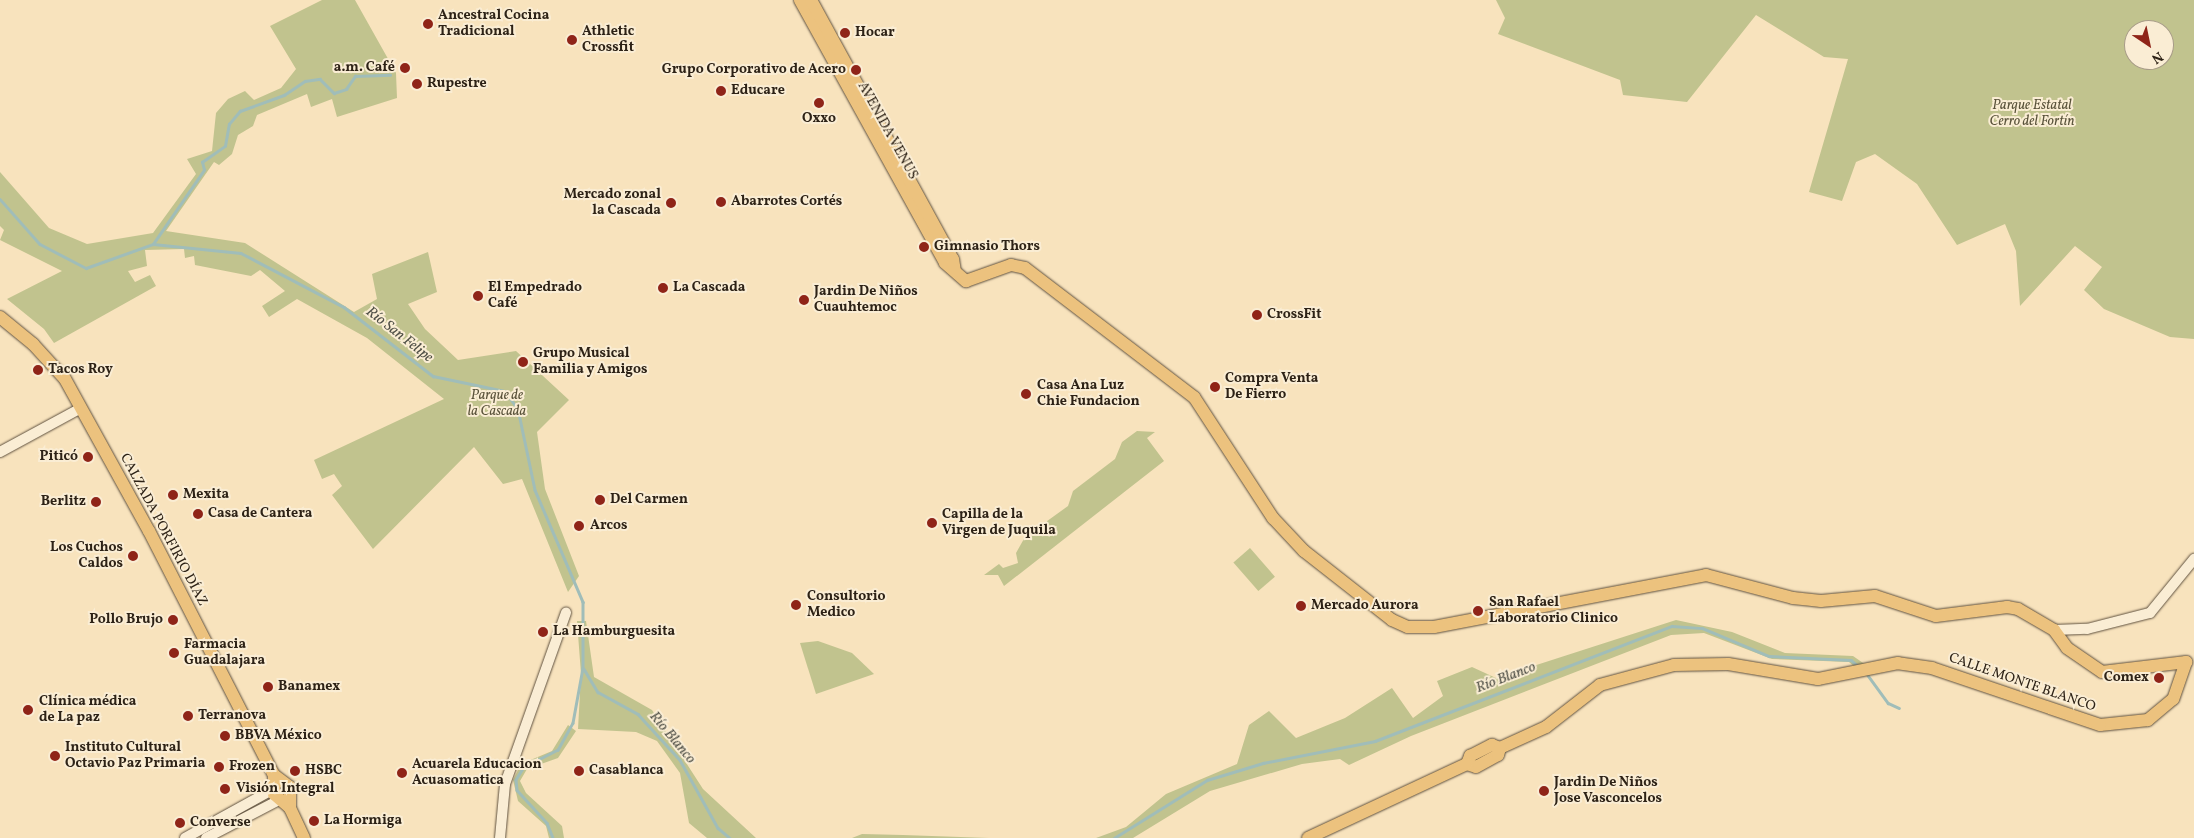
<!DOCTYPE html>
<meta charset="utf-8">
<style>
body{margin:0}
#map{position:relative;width:2194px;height:838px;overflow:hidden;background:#f8e3bd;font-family:Vollkorn,serif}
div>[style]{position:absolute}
.green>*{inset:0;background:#c1c38e;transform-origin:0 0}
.stream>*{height:2.5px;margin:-1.25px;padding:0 1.25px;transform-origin:1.25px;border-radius:1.25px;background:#a0bdb9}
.roads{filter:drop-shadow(0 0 1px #605240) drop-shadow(0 0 1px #605240)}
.minor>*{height:10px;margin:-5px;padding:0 5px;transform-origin:5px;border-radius:5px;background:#faedd4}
.major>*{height:12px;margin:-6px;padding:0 6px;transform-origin:6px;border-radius:6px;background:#ecc27e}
.dots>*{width:14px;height:14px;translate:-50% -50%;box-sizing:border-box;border:2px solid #faedd4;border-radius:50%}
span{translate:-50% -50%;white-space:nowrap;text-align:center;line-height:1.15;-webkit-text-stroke:4px #faedd4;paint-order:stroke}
.poi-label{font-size:14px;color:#2d2216;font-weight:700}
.left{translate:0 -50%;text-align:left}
.right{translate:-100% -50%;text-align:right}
.park-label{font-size:14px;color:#59523a;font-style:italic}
.street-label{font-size:14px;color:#2d2216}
.water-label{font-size:15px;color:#505047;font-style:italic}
.north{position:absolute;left:2124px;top:20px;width:50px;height:50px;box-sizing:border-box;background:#faedd4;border:1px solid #a89c88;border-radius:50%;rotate:146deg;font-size:14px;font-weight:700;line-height:20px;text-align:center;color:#2d2216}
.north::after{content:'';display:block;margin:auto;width:18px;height:22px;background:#8f2418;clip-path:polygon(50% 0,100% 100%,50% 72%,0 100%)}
</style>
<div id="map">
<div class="green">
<i style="clip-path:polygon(322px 0,355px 0,396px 73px,397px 98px,337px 117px,332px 99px,311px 107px,307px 94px,257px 115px,253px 126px,238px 135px,232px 154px,219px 165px,214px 162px,166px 231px,245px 243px,354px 312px,377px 299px,372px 274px,428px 252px,437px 292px,408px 304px,425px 329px,458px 360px,516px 351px,569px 400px,537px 432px,545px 489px,579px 576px,568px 592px,522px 479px,503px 484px,474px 447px,373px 549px,332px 495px,342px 486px,334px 474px,322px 479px,314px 460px,444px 399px,367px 338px,297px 299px,269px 317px,262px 306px,285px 291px,260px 270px,251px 276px,195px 265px,194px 256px,185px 258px,184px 249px,145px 250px,147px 266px,128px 271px,135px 282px,150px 275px,156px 286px,54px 343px,44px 329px,7px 299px,62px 271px,0 240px,4px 230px,0 226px,0 172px,49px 228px,87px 244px,153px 233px,196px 174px,187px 159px,212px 151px,216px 113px,228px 99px,245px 91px,254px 100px,281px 88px,296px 69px,270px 26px)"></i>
<i style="clip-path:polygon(evenodd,1496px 0,2194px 0,2194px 339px,2170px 337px,2104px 309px,2084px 290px,2102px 267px,2075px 246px,2020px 306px,2016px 251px,2005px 224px,1957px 245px,1917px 184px,1875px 154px,1856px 162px,1842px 201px,1809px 192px,1848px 59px,1824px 57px,1756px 15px,1687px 102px,1623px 95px,1620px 80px,1498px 34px,1505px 18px,1496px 0,2134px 30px,2164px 30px,2164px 60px,2134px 60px,2134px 30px)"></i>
<i style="clip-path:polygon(1137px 431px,1155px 432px,1147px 438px,1164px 461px,1004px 586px,998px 575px,984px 575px,999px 564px,1003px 568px,1018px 563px,1016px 553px,1025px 537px,1068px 506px,1073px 491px,1115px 459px,1122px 442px)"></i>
<i style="left:1250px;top:548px;width:38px;height:22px;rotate:49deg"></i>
<i style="clip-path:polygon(1676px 620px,1732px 632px,1785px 653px,1853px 656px,1866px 665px,1857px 669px,1849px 662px,1772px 659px,1704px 633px,1671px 635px,1411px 736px,1349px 765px,1340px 759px,1302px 764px,1210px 791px,1133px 838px,1096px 838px,1126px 827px,1166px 794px,1237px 764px,1249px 725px,1269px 711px,1296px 738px,1345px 718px,1392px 688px,1413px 718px,1443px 696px,1437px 681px,1472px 667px,1496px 678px)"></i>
<i style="clip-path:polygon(577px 621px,586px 621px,594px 677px,652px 710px,703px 789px,756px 838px,707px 838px,689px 823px,680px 773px,657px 741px,636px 732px,578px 729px,581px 674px)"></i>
<i style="clip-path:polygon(818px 641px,852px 653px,874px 674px,816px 694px,800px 643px)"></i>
<i style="clip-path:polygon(568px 725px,576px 731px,558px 758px,527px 769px,520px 781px,526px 793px,562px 826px,564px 838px,549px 838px,546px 826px,518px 801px,513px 780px,521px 764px,552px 751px)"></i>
<i style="clip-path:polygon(862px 834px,903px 835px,989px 838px,852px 838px)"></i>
</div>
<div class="stream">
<i style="left:0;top:199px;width:60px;rotate:48.4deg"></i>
<i style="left:40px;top:244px;width:52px;rotate:27.6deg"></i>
<i style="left:86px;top:268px;width:71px;rotate:-19.7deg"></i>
<i style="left:153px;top:244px;width:88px;rotate:5.8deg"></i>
<i style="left:241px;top:253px;width:116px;rotate:27.7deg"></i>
<i style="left:344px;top:307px;width:113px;rotate:37.8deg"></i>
<i style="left:433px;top:376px;width:74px;rotate:11.8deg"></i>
<i style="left:505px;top:391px;width:22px;rotate:54deg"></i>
<i style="left:518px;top:409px;width:83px;rotate:78.1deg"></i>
<i style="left:535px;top:490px;width:122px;rotate:66.8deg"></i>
<i style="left:583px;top:602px;width:66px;rotate:90deg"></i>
<i style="left:583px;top:668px;width:56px;rotate:100.3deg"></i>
<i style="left:573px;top:723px;width:31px;rotate:119deg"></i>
<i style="left:558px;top:750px;width:38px;rotate:153deg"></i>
<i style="left:524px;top:767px;width:15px;rotate:122deg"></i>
<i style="left:516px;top:780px;width:10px;rotate:84deg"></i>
<i style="left:517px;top:790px;width:45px;rotate:47.7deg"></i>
<i style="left:547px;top:823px;width:16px;rotate:68deg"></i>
<i style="left:153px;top:244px;width:90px;rotate:-55.4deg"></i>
<i style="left:204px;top:170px;width:8px;rotate:-104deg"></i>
<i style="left:202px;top:162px;width:28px;rotate:-35deg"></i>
<i style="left:225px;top:146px;width:22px;rotate:-80deg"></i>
<i style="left:229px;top:124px;width:17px;rotate:-50deg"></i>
<i style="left:240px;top:111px;width:47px;rotate:-20deg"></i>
<i style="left:284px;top:95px;width:25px;rotate:-34deg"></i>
<i style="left:305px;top:81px;width:15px;rotate:-8deg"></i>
<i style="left:320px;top:79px;width:20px;rotate:45deg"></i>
<i style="left:334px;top:93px;width:13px;rotate:-18deg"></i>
<i style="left:346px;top:89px;width:16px;rotate:-55deg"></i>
<i style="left:355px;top:76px;width:35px;rotate:-2deg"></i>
<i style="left:584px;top:669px;width:27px;rotate:59deg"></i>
<i style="left:598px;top:692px;width:46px;rotate:28.8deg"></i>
<i style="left:638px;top:714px;width:62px;rotate:47.6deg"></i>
<i style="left:680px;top:760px;width:78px;rotate:60.8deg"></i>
<i style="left:718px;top:828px;width:16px;rotate:40deg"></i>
<i style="left:1867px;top:674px;width:36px;rotate:54deg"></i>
<i style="left:1888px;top:703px;width:12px;rotate:24deg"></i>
<i style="left:1114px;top:838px;width:110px;rotate:-31.9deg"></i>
<i style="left:1207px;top:780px;width:59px;rotate:-16.9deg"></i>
<i style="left:1263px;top:763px;width:114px;rotate:-11.1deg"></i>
<i style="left:1375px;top:741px;width:318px;rotate:-21.2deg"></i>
<i style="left:1672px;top:626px;width:30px;rotate:4deg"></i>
<i style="left:1702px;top:628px;width:73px;rotate:22.7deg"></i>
<i style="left:1769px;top:656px;width:82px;rotate:2.8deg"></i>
<i style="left:1851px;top:660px;width:11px;rotate:41deg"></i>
</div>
<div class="roads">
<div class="minor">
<i style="left:0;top:452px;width:92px;rotate:-28.5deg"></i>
<i style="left:2054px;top:630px;width:33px;rotate:-2deg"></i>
<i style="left:2087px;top:629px;width:65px;rotate:-14.3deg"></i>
<i style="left:2150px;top:613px;width:70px;rotate:-50.8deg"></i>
<i style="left:185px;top:838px;width:99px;rotate:-28.9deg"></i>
<i style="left:206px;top:838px;width:80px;rotate:-27.5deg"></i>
<i style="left:500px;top:838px;width:54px;rotate:-84.7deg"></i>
<i style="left:505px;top:784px;width:182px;rotate:-70.4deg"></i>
</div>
<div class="major">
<i style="left:800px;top:0;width:300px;rotate:61.1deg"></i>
<i style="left:945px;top:263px;width:28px;rotate:41deg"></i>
<i style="left:966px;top:281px;width:48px;rotate:-19.6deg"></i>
<i style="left:1011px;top:265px;width:14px;rotate:12deg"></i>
<i style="left:1025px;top:268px;width:213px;rotate:37.4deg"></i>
<i style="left:1194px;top:397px;width:145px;rotate:56.9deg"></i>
<i style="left:1273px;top:518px;width:45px;rotate:46.8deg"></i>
<i style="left:1304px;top:551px;width:112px;rotate:38.1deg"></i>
<i style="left:1392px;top:620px;width:17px;rotate:24deg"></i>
<i style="left:1408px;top:627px;width:26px"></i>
<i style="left:1434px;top:627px;width:277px;rotate:-10.8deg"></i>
<i style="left:1706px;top:575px;width:90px;rotate:14.8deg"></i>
<i style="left:1793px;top:598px;width:28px;rotate:6deg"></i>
<i style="left:1821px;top:601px;width:54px;rotate:-5.3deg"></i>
<i style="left:1875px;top:596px;width:64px;rotate:18.2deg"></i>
<i style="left:1936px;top:616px;width:72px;rotate:-7.2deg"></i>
<i style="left:2007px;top:607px;width:11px;rotate:10deg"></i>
<i style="left:2018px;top:609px;width:42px;rotate:30.3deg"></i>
<i style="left:2054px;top:630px;width:22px;rotate:54deg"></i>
<i style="left:2067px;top:648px;width:42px;rotate:34.4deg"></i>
<i style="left:2102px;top:672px;width:85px;rotate:-6.8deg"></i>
<i style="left:2186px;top:662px;width:39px;rotate:109deg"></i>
<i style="left:2173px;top:699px;width:33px;rotate:140deg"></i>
<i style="left:2148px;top:720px;width:48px;rotate:174.1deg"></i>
<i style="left:2100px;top:725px;width:177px;rotate:-161.3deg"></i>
<i style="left:1932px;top:668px;width:34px;rotate:-172deg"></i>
<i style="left:1898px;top:663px;width:82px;rotate:168.7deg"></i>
<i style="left:1818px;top:679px;width:91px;rotate:-170.5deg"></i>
<i style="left:1728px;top:664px;width:54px;rotate:178.9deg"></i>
<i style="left:1674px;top:665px;width:77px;rotate:164.9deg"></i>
<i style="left:1600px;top:685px;width:68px;rotate:142.1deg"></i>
<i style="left:1546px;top:727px;width:51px;rotate:155.5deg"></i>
<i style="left:811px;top:0;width:295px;rotate:61.3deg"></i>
<i style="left:953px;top:259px;width:12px;rotate:81deg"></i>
<i style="left:0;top:317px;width:43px;rotate:39.3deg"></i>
<i style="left:33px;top:344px;width:47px;rotate:47.6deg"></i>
<i style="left:65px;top:379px;width:174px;rotate:61.1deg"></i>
<i style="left:149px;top:531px;width:274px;rotate:62.9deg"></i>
<i style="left:1467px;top:764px;width:9px;rotate:-69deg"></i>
<i style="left:1470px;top:756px;width:25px;rotate:-27deg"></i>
<i style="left:1492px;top:745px;width:9px;rotate:21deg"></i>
<i style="left:1467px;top:764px;width:9px;rotate:18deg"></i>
<i style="left:1476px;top:767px;width:25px;rotate:-29deg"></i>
<i style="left:1498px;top:755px;width:7px;rotate:-74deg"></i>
<i style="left:274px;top:775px;width:20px;rotate:37deg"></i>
<i style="left:290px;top:787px;width:21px;rotate:90deg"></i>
<i style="left:274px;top:775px;width:19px;rotate:90deg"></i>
<i style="left:274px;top:794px;width:21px;rotate:41deg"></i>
<i style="left:290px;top:808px;width:33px;rotate:65deg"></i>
<i style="left:1308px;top:838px;width:175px;rotate:-25deg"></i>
</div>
</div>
<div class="dots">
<i style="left:428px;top:24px;background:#8f2418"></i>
<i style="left:845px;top:33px;background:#8f2418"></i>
<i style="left:572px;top:40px;background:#8f2418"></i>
<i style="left:405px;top:68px;background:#8f2418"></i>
<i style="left:856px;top:70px;background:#8f2418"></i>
<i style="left:417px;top:84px;background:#8f2418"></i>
<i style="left:721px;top:91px;background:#8f2418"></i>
<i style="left:819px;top:103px;background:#8f2418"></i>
<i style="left:721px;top:202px;background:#8f2418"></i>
<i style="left:671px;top:203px;background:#8f2418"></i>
<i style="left:924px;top:247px;background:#8f2418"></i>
<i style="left:663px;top:288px;background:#8f2418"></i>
<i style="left:478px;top:296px;background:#8f2418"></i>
<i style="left:804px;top:300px;background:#8f2418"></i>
<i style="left:1257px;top:315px;background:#8f2418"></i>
<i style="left:523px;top:362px;background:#8f2418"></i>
<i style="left:38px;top:370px;background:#8f2418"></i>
<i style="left:1215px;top:387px;background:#8f2418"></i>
<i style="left:1026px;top:394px;background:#8f2418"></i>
<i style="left:88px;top:457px;background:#8f2418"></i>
<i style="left:173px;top:495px;background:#8f2418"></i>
<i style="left:600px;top:500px;background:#8f2418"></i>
<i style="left:96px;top:502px;background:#8f2418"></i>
<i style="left:198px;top:514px;background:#8f2418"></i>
<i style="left:932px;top:523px;background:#8f2418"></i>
<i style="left:579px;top:526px;background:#8f2418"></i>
<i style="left:133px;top:556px;background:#8f2418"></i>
<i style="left:796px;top:605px;background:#8f2418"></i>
<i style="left:1301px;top:606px;background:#8f2418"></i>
<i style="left:1478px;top:611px;background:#8f2418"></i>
<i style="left:173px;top:620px;background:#8f2418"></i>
<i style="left:543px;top:632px;background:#8f2418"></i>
<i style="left:174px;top:653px;background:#8f2418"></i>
<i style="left:2159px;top:678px;background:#8f2418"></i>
<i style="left:268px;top:687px;background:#8f2418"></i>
<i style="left:28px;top:710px;background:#8f2418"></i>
<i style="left:188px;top:716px;background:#8f2418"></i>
<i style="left:225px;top:736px;background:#8f2418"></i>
<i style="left:55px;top:756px;background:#8f2418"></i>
<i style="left:219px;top:767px;background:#8f2418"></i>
<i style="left:295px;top:771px;background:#8f2418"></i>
<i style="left:579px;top:771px;background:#8f2418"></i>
<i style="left:402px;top:773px;background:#8f2418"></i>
<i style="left:225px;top:789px;background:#8f2418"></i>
<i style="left:1544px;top:791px;background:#8f2418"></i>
<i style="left:314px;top:821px;background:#8f2418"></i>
<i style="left:180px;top:823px;background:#8f2418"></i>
</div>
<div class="poi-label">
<span class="left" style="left:438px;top:24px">Ancestral Cocina<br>Tradicional</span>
<span class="left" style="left:582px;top:40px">Athletic<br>Crossfit</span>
<span class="left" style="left:855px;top:33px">Hocar</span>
<span class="right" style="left:395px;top:68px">a.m. Café</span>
<span class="right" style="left:846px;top:70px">Grupo Corporativo de Acero</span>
<span class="left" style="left:427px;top:84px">Rupestre</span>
<span class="left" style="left:731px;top:91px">Educare</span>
<span style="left:819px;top:119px">Oxxo</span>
<span class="right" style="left:661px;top:203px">Mercado zonal<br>la Cascada</span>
<span class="left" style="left:731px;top:202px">Abarrotes Cortés</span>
<span class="left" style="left:934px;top:247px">Gimnasio Thors</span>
<span class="left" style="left:488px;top:296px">El Empedrado<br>Café</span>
<span class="left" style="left:673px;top:288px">La Cascada</span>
<span class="left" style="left:814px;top:300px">Jardin De Niños<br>Cuauhtemoc</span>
<span class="left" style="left:1267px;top:315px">CrossFit</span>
<span class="left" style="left:533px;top:362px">Grupo Musical<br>Familia y Amigos</span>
<span class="left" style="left:48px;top:370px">Tacos Roy</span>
<span class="left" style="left:1225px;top:387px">Compra Venta<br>De Fierro</span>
<span class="left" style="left:1037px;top:394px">Casa Ana Luz<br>Chie Fundacion</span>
<span class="right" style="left:78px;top:457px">Piticó</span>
<span class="left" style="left:183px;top:495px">Mexita</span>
<span class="left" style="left:610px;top:500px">Del Carmen</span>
<span class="right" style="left:86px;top:502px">Berlitz</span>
<span class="left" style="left:208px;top:514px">Casa de Cantera</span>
<span class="left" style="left:942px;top:523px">Capilla de la<br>Virgen de Juquila</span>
<span class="left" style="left:590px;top:526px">Arcos</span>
<span class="right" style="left:123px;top:556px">Los Cuchos<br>Caldos</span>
<span class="left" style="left:807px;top:605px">Consultorio<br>Medico</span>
<span class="left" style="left:1489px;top:611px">San Rafael<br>Laboratorio Clinico</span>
<span class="left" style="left:1311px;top:606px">Mercado Aurora</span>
<span class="right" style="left:163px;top:620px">Pollo Brujo</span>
<span class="left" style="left:553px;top:632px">La Hamburguesita</span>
<span class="left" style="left:184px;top:653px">Farmacia<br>Guadalajara</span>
<span class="right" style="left:2149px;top:678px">Comex</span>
<span class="left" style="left:278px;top:687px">Banamex</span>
<span class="left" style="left:39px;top:710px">Clínica médica<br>de La paz</span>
<span class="left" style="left:198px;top:716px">Terranova</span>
<span class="left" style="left:235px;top:736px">BBVA México</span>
<span class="left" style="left:65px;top:756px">Instituto Cultural<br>Octavio Paz Primaria</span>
<span class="left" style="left:412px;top:773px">Acuarela Educacion<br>Acuasomatica</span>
<span class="left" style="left:229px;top:767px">Frozen</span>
<span class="left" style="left:305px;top:771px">HSBC</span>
<span class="left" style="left:589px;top:771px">Casablanca</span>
<span class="left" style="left:1554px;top:791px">Jardin De Niños<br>Jose Vasconcelos</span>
<span class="left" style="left:236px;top:789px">Visión Integral</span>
<span class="left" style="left:324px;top:821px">La Hormiga</span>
<span class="left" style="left:190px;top:823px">Converse</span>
</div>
<div class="park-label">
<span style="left:2032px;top:114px">Parque Estatal<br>Cerro del Fortín</span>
<span style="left:497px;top:404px">Parque de<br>la Cascada</span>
</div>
<div class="street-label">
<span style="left:887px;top:131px;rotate:61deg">AVENIDA VENUS</span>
<span style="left:163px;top:530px;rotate:62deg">CALZADA PORFIRIO DÍAZ</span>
<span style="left:2022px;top:683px;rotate:19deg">CALLE MONTE BLANCO</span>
</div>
<div class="water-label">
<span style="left:399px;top:335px;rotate:38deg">Río San Felipe</span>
<span style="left:1506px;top:678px;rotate:-21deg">Río Blanco</span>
<span style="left:672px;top:738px;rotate:50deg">Río Blanco</span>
</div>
<div class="north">N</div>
</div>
